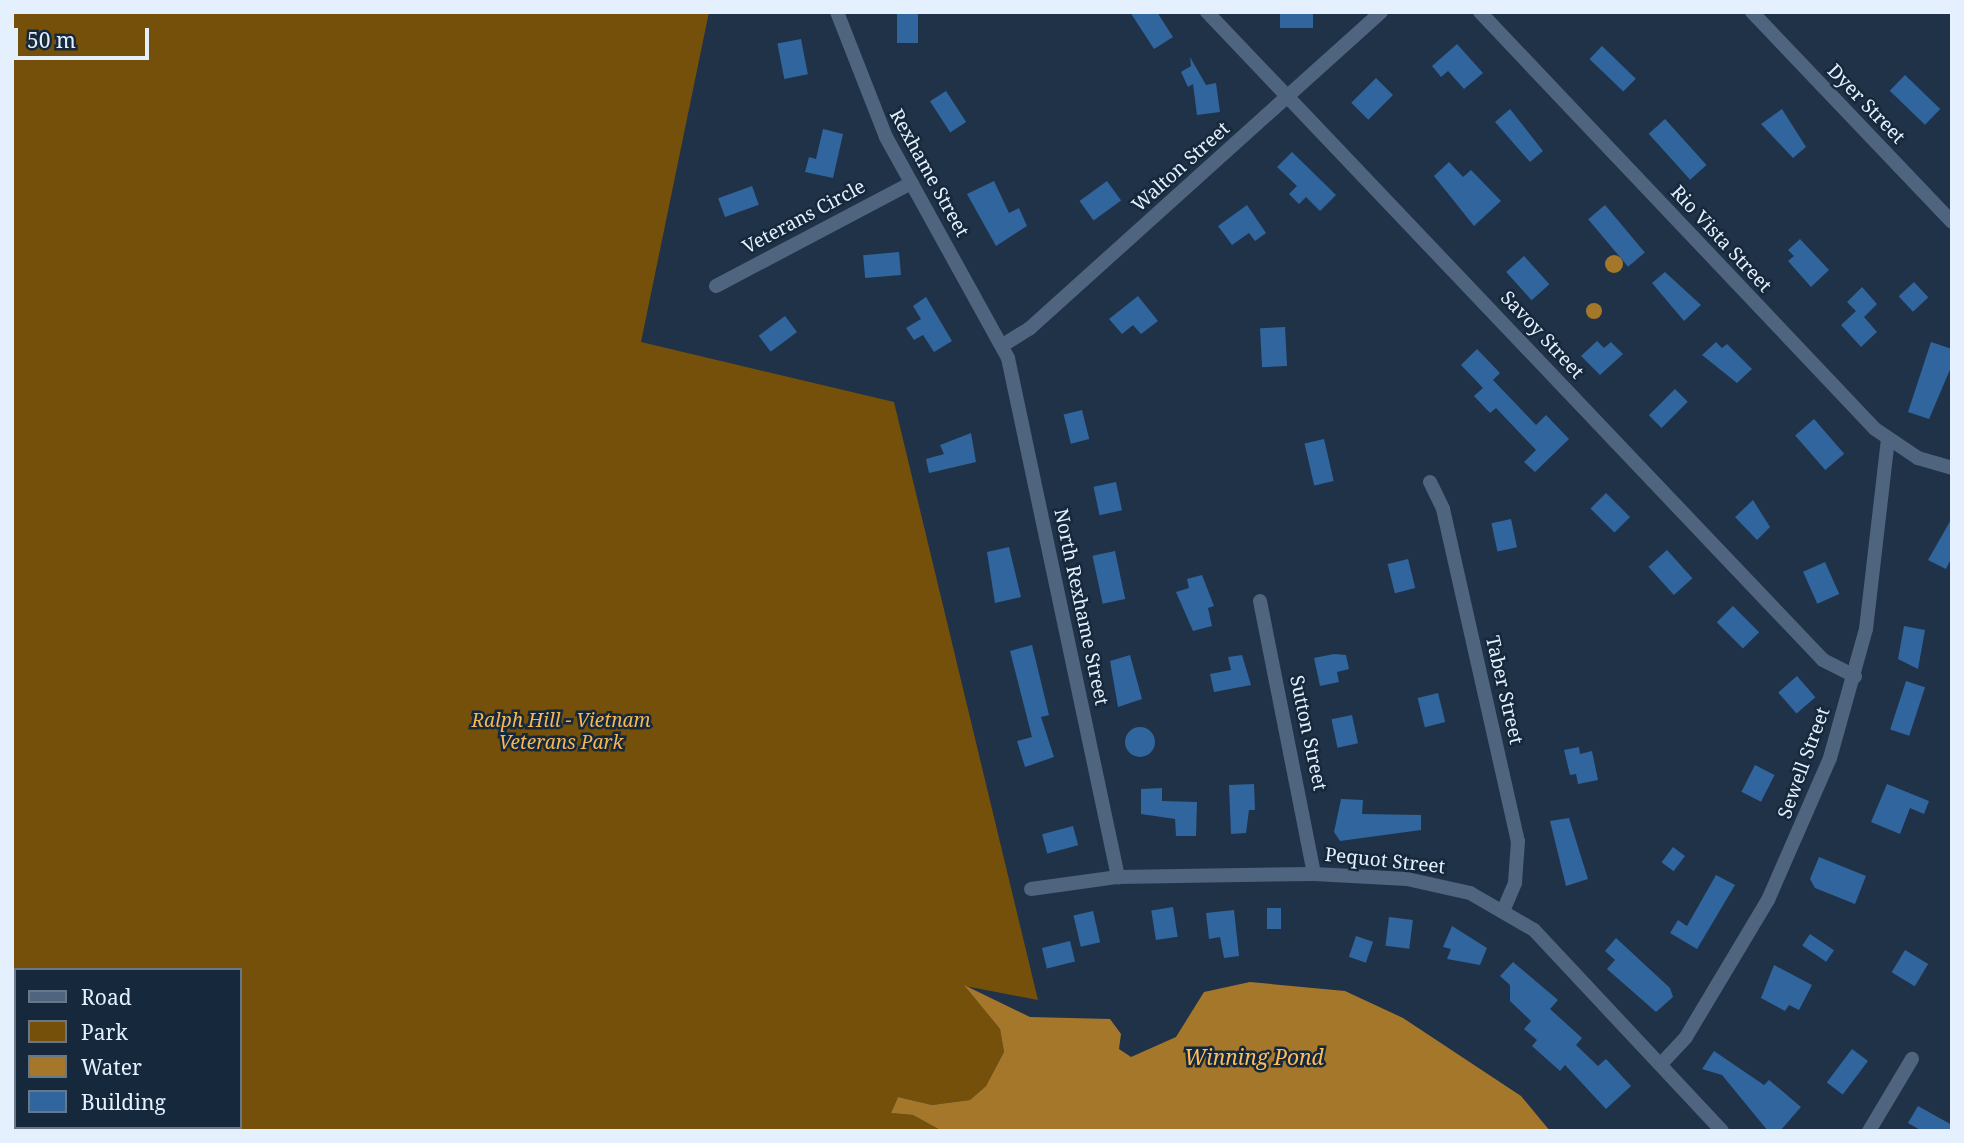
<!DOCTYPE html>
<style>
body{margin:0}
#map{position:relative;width:1964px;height:1143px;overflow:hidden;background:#203247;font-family:"Noto Serif",serif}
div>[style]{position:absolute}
.green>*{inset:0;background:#75500b}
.water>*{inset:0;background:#a5772a}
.round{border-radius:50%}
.building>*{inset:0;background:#30659e;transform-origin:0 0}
.minor>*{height:14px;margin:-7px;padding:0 7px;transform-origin:7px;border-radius:7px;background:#4f647e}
span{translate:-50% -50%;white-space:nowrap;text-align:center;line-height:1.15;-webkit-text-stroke:5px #16283c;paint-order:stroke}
.street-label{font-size:19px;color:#e4f0fe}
.park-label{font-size:19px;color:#f7b751;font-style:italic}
.water-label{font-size:21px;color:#febe58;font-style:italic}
.frame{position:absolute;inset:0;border:14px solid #e4f0fe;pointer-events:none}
.legend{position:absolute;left:14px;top:968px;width:228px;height:161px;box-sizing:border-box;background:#16283c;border:2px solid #68788a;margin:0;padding:9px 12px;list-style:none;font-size:21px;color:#e4f0fe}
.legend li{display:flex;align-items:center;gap:14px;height:35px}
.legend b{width:35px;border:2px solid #68788a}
.scale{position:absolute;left:14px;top:28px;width:135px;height:32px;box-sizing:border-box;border:4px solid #e4f0fe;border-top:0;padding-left:9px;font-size:21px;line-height:24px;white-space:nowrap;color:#e4f0fe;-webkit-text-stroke:5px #16283c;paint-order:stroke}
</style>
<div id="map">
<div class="green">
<i style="clip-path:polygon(evenodd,12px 12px,709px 12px,641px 342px,894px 402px,1038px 1000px,965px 986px,1000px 1029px,1004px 1052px,986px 1086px,970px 1100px,932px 1105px,898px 1097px,891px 1113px,913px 1115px,942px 1131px,12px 1131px,12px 12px,16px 970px,240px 970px,240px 1127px,16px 1127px,16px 970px)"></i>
</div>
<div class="water">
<i class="round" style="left:1605px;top:255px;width:18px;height:18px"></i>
<i class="round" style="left:1586px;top:303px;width:16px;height:16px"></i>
<i style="clip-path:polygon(1250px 982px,1345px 991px,1403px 1018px,1521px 1096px,1550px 1131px,942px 1131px,913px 1115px,891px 1113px,898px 1097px,932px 1105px,970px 1100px,986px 1086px,1004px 1052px,1000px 1029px,964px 985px,1030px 1017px,1110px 1019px,1121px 1034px,1119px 1049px,1131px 1057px,1176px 1037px,1204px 992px)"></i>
</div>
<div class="building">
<i style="left:897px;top:12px;width:21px;height:31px"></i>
<i style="clip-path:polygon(1130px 12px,1157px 12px,1173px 37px,1154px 49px)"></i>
<i style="left:1280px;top:12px;width:33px;height:16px"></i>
<i style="left:801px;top:39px;width:36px;height:24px;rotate:79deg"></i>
<i style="clip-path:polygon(1457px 44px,1483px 73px,1464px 89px,1448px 71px,1441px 77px,1432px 66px)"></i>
<i style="left:1602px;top:46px;width:47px;height:18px;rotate:44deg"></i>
<i style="clip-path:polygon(1190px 57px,1206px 85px,1216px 83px,1220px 112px,1197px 115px,1193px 84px,1188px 87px,1181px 72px,1191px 66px)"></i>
<i style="left:1905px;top:75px;width:49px;height:22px;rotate:44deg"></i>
<i style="left:1376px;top:78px;width:24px;height:35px;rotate:45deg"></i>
<i style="left:946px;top:91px;width:37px;height:19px;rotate:57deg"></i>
<i style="clip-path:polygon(1510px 109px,1543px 151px,1530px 162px,1495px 122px)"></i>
<i style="clip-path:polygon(1782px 109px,1806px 147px,1793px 158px,1761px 124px)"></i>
<i style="left:1665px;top:119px;width:62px;height:22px;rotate:48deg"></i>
<i style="clip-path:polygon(823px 129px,843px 134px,833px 178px,805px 172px,809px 157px,816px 159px)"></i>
<i style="clip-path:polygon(1292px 152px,1336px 195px,1320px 211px,1306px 197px,1299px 204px,1289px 194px,1297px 186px,1277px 167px)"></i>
<i style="clip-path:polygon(1449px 162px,1463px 177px,1471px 170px,1501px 201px,1474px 226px,1434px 176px)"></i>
<i style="clip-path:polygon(994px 181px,1009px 213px,1019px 208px,1027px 226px,996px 246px,967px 194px)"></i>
<i style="left:1107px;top:181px;width:24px;height:34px;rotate:54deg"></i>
<i style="left:752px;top:186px;width:20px;height:36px;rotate:70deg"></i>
<i style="clip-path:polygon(1247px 205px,1266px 233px,1255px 241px,1249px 233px,1232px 245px,1218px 226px)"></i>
<i style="left:1605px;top:205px;width:62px;height:22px;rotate:50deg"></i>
<i style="clip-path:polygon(1800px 239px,1829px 270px,1811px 287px,1788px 261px,1794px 256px,1788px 250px)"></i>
<i style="left:899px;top:252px;width:23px;height:36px;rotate:85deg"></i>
<i style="left:1524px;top:256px;width:38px;height:24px;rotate:48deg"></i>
<i style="clip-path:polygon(1665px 272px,1701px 305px,1684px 321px,1652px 283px)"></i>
<i style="left:1914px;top:282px;width:21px;height:21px;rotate:47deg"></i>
<i style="clip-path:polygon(1862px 287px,1877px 304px,1864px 317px,1877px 332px,1861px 347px,1841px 325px,1856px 311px,1847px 302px)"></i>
<i style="clip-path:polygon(1138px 296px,1158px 321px,1141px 334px,1133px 325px,1122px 334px,1109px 319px)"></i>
<i style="clip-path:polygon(926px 297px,952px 341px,934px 352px,923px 335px,914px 340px,906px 328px,921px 319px,913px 306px)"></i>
<i style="left:785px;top:316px;width:20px;height:33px;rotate:53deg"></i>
<i style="left:1285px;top:327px;width:39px;height:25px;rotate:87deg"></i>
<i style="clip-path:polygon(1597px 341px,1604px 348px,1611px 342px,1623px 354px,1600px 375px,1581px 356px)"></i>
<i style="clip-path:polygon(1716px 342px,1722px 348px,1727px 344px,1752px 369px,1737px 383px,1702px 355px)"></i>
<i style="clip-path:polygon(1931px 342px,1952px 349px,1952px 365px,1929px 419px,1908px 412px)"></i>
<i style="clip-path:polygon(1477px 349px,1500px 373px,1493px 380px,1536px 425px,1546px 415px,1569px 439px,1535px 472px,1524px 462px,1536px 450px,1496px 408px,1490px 413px,1474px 396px,1483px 388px,1461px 365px)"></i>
<i style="left:1675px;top:389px;width:18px;height:37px;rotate:45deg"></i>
<i style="left:1082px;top:410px;width:30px;height:19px;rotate:76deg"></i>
<i style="left:1814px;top:419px;width:46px;height:25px;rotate:49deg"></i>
<i style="clip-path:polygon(971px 433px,976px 462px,929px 473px,926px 459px,944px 454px,940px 445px)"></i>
<i style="left:1324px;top:439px;width:43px;height:20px;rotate:77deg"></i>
<i style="left:1116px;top:482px;width:29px;height:23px;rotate:78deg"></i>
<i style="left:1606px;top:493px;width:34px;height:22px;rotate:45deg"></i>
<i style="clip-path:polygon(1753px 500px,1770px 527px,1757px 540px,1735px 517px)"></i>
<i style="clip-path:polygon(1952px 518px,1952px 557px,1946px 569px,1928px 560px)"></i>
<i style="left:1511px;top:519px;width:29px;height:20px;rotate:78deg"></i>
<i style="clip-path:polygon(1009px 547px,1021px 597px,995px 603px,987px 552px)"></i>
<i style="left:1667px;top:550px;width:38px;height:25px;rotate:48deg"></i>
<i style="left:1115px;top:551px;width:49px;height:23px;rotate:78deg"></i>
<i style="left:1408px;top:559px;width:30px;height:21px;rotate:76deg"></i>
<i style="left:1825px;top:562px;width:35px;height:24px;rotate:66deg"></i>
<i style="clip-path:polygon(1202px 575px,1214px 606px,1208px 608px,1212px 626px,1193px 631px,1176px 592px,1189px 588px,1187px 579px)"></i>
<i style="left:1733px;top:606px;width:37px;height:23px;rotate:45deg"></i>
<i style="clip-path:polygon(1904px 626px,1925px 630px,1918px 669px,1898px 659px)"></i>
<i style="clip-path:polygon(1032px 645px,1049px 715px,1041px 717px,1054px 757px,1025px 767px,1017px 741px,1032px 737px,1010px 651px)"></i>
<i style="clip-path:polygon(1334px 654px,1346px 655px,1349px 669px,1337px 672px,1339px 682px,1320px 686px,1314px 658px)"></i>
<i style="clip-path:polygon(1130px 655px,1142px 699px,1118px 707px,1110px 661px)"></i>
<i style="clip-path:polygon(1242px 655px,1251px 685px,1214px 692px,1210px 674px,1231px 670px,1228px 657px)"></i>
<i style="left:1797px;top:676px;width:28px;height:25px;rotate:49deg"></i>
<i style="left:1906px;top:681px;width:20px;height:51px;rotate:18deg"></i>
<i style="left:1438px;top:693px;width:30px;height:21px;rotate:76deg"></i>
<i style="left:1352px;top:715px;width:29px;height:21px;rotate:78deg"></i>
<i class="round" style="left:1125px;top:727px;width:30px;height:30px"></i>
<i style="clip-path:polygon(1579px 747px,1580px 754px,1592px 751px,1598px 780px,1578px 784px,1576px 774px,1570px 775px,1564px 750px)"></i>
<i style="left:1755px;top:765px;width:22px;height:30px;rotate:27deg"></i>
<i style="clip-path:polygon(1254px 784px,1255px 810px,1249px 810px,1246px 833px,1231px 834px,1229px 785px)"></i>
<i style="clip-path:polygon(1887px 784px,1929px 801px,1924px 814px,1910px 808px,1900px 834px,1871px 822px)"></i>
<i style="clip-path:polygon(1162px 788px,1162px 801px,1197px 802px,1196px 836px,1176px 836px,1175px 819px,1141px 814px,1141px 789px)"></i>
<i style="clip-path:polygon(1341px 799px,1363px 800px,1362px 814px,1421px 815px,1421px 830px,1340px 841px,1334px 832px)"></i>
<i style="clip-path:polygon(1569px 818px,1588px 879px,1566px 886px,1550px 821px)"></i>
<i style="left:1073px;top:826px;width:20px;height:32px;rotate:75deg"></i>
<i style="left:1673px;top:847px;width:15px;height:19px;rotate:37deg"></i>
<i style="clip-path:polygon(1819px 857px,1866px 876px,1855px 904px,1815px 888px,1810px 879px)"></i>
<i style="clip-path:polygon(1716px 875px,1735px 885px,1697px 949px,1670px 933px,1678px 920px,1687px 926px)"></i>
<i style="left:1173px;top:907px;width:30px;height:22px;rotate:81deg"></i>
<i style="left:1267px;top:908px;width:14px;height:21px"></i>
<i style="clip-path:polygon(1234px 910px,1239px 956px,1224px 958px,1220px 937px,1209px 939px,1206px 913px)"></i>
<i style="left:1093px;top:911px;width:32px;height:20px;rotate:77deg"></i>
<i style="left:1389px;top:917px;width:24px;height:29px;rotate:7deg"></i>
<i style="clip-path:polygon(1452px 926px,1487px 948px,1480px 965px,1447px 959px,1451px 949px,1443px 947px)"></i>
<i style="left:1810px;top:934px;width:29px;height:14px;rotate:34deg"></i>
<i style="left:1356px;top:936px;width:18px;height:22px;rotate:19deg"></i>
<i style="clip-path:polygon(1616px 938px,1670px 988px,1673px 997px,1656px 1012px,1607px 969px,1615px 960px,1605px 951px)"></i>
<i style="left:1070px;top:941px;width:21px;height:29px;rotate:76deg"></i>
<i style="left:1905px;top:950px;width:27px;height:26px;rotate:31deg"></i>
<i style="clip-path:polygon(1513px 962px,1558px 1000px,1550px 1009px,1582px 1038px,1576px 1045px,1598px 1066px,1606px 1059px,1631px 1086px,1606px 1109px,1565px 1065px,1560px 1071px,1532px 1046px,1537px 1040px,1524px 1029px,1531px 1021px,1510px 1001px,1510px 985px,1500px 976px)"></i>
<i style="clip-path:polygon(1774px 965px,1812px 985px,1799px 1010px,1789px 1005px,1785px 1011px,1761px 998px)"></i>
<i style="left:1852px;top:1049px;width:20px;height:42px;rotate:37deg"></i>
<i style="clip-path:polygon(1714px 1051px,1764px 1085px,1769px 1080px,1801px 1107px,1780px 1131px,1768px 1131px,1722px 1075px,1702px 1069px)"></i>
<i style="clip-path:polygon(1918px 1106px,1952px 1125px,1952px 1131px,1922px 1131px,1908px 1123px)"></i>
</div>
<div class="minor">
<i style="left:837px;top:12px;width:134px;rotate:68.6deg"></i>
<i style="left:886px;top:137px;width:252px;rotate:61.1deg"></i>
<i style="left:1008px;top:358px;width:531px;rotate:78.03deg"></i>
<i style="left:1207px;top:12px;width:894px;rotate:46.45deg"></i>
<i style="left:1823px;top:660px;width:36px;rotate:27deg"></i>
<i style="left:1480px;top:12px;width:574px;rotate:46.55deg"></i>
<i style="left:1875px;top:429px;width:52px;rotate:34deg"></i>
<i style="left:1918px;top:458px;width:35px;rotate:16deg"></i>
<i style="left:1752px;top:12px;width:290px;rotate:46.4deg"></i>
<i style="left:716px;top:286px;width:221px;rotate:-27.8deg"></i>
<i style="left:1003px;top:345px;width:31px;rotate:-32deg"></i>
<i style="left:1029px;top:329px;width:474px;rotate:-42deg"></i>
<i style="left:1430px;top:482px;width:30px;rotate:64deg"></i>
<i style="left:1443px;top:509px;width:340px;rotate:77.3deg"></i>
<i style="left:1518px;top:841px;width:42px;rotate:94.1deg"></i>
<i style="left:1515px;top:883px;width:28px;rotate:113deg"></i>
<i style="left:1260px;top:601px;width:278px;rotate:78.8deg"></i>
<i style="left:1031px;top:889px;width:88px;rotate:-7.9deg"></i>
<i style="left:1118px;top:877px;width:196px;rotate:-0.9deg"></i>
<i style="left:1314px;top:874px;width:93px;rotate:3.1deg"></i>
<i style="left:1407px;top:879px;width:65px;rotate:12.5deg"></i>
<i style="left:1470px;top:893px;width:74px;rotate:30deg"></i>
<i style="left:1534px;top:930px;width:275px;rotate:46.9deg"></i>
<i style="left:1661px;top:1064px;width:37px;rotate:-47deg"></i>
<i style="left:1686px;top:1037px;width:160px;rotate:-59.1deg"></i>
<i style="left:1768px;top:900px;width:155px;rotate:-66.4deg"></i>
<i style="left:1830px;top:758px;width:134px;rotate:-74.4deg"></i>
<i style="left:1866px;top:629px;width:190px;rotate:-83.4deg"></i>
<i style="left:1869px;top:1131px;width:84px;rotate:-59.2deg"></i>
</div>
<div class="street-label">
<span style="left:1866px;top:104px;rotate:46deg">Dyer Street</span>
<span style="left:1181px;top:167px;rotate:-42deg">Walton Street</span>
<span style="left:929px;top:173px;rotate:61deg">Rexhame Street</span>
<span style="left:804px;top:217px;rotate:-28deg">Veterans Circle</span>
<span style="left:1721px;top:239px;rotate:47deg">Rio Vista Street</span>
<span style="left:1542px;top:335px;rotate:47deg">Savoy Street</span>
<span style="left:1081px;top:607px;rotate:78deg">North Rexhame Street</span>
<span style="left:1504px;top:690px;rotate:77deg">Taber Street</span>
<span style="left:1308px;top:733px;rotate:78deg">Sutton Street</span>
<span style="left:1804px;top:763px;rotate:-70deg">Sewell Street</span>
<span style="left:1385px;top:861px;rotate:6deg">Pequot Street</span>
</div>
<div class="park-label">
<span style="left:561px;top:732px">Ralph Hill - Vietnam<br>Veterans Park</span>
</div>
<div class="water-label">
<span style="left:1254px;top:1057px">Winning Pond</span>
</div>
<div class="frame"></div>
<ul class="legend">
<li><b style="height:9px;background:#4f647e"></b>Road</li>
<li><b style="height:19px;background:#75500b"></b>Park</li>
<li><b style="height:19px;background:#a5772a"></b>Water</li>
<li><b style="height:19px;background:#30659e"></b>Building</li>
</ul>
<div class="scale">50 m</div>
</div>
